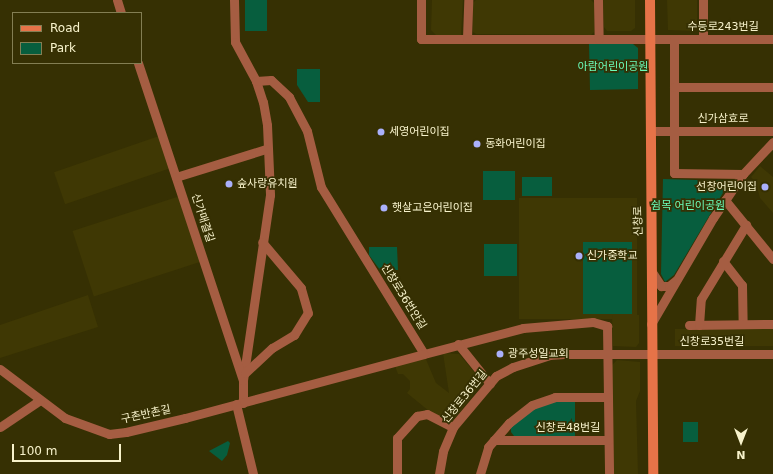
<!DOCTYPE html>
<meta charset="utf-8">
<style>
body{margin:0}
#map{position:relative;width:773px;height:474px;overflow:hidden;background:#363003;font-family:"DejaVu Sans","Noto Sans KR",sans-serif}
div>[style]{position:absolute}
.built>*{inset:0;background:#3f3804;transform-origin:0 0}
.green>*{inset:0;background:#075e3e;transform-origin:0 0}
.minor>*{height:9px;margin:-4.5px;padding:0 4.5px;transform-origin:4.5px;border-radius:4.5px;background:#a55d42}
.secondary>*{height:10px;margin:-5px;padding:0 5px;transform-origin:5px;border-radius:5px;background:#e67348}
.dots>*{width:11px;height:11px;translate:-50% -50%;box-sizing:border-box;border:2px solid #363003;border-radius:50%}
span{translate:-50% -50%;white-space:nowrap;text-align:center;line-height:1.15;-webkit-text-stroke:3.5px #363003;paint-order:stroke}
.street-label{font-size:11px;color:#f7f2cb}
.park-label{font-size:11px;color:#6bfdba}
.poi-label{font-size:11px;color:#f7f2cb}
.left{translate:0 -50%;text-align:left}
.right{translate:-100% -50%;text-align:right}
.legend{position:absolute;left:12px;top:12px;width:130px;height:52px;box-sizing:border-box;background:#363003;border:1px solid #837e53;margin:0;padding:5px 7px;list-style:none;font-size:12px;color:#f7f2cb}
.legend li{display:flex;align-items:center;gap:8px;height:20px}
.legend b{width:20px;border:1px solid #837e53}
.north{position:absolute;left:721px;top:422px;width:40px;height:40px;-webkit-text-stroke:3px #363003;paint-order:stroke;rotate:180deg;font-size:11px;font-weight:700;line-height:16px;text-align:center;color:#f7f2cb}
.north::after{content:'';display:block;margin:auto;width:14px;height:18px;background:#f7f2cb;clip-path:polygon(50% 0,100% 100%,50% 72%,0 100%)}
.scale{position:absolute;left:12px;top:444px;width:109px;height:18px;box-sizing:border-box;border:2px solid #f7f2cb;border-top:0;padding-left:5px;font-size:12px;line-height:14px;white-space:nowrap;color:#f7f2cb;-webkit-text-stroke:3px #363003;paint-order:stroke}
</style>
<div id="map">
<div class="built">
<i style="clip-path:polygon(432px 0,463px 0,461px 35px,436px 35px,431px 30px)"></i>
<i style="clip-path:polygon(476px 0,591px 0,594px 3px,594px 32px,591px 35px,476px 34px,473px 32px,473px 3px)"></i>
<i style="clip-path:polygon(603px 0,635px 0,635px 28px,631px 31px,607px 31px,604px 27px)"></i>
<i style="clip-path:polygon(667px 0,697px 0,697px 28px,694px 31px,668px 30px)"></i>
<i style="left:159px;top:136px;width:34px;height:111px;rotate:71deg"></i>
<i style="clip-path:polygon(760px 166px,773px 177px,773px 213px,760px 198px,756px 183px,751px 177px)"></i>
<i style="left:180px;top:196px;width:69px;height:113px;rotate:72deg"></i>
<i style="left:519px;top:198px;width:118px;height:121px"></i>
<i style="clip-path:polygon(88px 295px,98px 327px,0 358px,0 325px)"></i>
<i style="clip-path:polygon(612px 315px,639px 315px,639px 343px,636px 347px,613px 346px)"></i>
<i style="left:675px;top:329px;width:98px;height:17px"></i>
<i style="clip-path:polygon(443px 353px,459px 354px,480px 379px,481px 384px,452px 422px,429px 411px,407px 393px,410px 389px,410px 381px,403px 374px,398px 374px,395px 366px,425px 357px,436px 383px,449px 393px)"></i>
<i style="clip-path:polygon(617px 360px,640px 362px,640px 391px,636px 401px,638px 474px,612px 474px,612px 365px)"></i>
</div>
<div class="green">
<i style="left:245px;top:0;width:22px;height:31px"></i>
<i style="clip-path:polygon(589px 44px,633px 44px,638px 48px,638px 89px,590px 90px)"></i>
<i style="clip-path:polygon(297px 69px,320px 69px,320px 102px,308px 102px,297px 85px)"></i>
<i style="left:483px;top:171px;width:32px;height:29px"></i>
<i style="left:522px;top:177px;width:30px;height:19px"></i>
<i style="clip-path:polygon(663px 179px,730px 181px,674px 275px,665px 282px,661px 274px)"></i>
<i style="left:583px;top:242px;width:49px;height:72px"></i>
<i style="left:517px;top:244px;width:32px;height:33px;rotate:90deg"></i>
<i style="clip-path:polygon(369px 247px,397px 247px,398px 270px,380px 270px,369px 255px)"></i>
<i style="clip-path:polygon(575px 400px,575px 437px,514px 436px,511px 432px,511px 427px,533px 408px,550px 401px)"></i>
<i style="left:683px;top:422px;width:15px;height:20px"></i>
<i style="clip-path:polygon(228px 441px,230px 443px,227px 455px,222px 461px,209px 451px)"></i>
</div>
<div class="minor">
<i style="left:117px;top:0;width:14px;rotate:73deg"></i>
<i style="left:234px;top:0;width:42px;rotate:88.6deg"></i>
<i style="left:235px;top:42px;width:44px;rotate:61.7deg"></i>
<i style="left:256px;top:81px;width:22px;rotate:72deg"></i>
<i style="left:263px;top:102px;width:23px;rotate:80deg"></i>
<i style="left:267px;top:125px;width:70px;rotate:87.5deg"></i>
<i style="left:270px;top:195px;width:187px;rotate:98.3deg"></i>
<i style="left:243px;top:380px;width:23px;rotate:90deg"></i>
<i style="left:421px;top:0;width:39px;rotate:90deg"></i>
<i style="left:421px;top:39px;width:352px"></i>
<i style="left:598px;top:0;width:39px;rotate:89deg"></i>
<i style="left:703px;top:0;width:39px;rotate:90deg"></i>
<i style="left:467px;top:38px;width:38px;rotate:-88deg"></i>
<i style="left:674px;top:39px;width:134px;rotate:90deg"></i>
<i style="left:674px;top:173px;width:69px;rotate:0.8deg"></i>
<i style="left:138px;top:63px;width:334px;rotate:71.7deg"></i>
<i style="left:256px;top:81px;width:15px;rotate:-4deg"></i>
<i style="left:271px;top:80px;width:25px;rotate:43deg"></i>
<i style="left:289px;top:97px;width:38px;rotate:62deg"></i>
<i style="left:307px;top:131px;width:58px;rotate:76deg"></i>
<i style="left:321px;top:187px;width:196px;rotate:58.3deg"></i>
<i style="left:424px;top:354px;width:102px;rotate:-14.7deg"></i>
<i style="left:523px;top:328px;width:70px;rotate:-4.9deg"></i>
<i style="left:593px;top:322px;width:15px;rotate:16deg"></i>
<i style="left:607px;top:326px;width:148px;rotate:89.2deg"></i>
<i style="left:674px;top:87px;width:99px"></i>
<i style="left:651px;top:131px;width:122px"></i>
<i style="left:176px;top:177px;width:94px;rotate:-17.3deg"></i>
<i style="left:725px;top:200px;width:76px;rotate:50.9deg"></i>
<i style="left:723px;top:261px;width:31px;rotate:52deg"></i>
<i style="left:742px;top:285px;width:39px;rotate:89deg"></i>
<i style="left:652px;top:272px;width:17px;rotate:57deg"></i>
<i style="left:661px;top:286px;width:8px"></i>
<i style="left:669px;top:286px;width:8px;rotate:-40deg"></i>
<i style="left:651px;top:324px;width:123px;rotate:-59.7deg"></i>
<i style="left:713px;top:218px;width:53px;rotate:-55.7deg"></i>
<i style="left:743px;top:174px;width:44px;rotate:-46.8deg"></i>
<i style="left:689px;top:325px;width:84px;rotate:-0.7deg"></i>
<i style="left:699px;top:325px;width:26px;rotate:-86deg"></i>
<i style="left:701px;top:299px;width:87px;rotate:-58.7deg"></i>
<i style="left:458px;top:344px;width:51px;rotate:51.3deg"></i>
<i style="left:0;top:369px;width:81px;rotate:37deg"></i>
<i style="left:65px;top:418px;width:47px;rotate:20deg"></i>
<i style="left:109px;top:434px;width:17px;rotate:-7deg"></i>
<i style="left:126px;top:432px;width:61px;rotate:-13.3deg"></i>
<i style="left:185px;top:418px;width:247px;rotate:-15deg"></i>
<i style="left:245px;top:373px;width:37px;rotate:-43deg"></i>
<i style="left:272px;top:348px;width:26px;rotate:-31deg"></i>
<i style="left:294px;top:335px;width:26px;rotate:-58deg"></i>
<i style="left:308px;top:313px;width:26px;rotate:-106deg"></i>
<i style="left:301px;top:288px;width:60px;rotate:-130.3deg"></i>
<i style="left:236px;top:404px;width:72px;rotate:76.3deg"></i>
<i style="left:0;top:427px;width:48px;rotate:-34deg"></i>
<i style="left:494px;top:440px;width:114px"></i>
<i style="left:397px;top:474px;width:36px;rotate:-90deg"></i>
<i style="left:397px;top:438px;width:30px;rotate:-48deg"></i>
<i style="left:417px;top:416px;width:10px;rotate:-11deg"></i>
<i style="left:427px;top:414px;width:29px;rotate:27deg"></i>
<i style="left:439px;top:474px;width:23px;rotate:-80deg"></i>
<i style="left:443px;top:451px;width:26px;rotate:-67deg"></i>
<i style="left:453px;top:427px;width:67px;rotate:-49.9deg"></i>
<i style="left:496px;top:376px;width:19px;rotate:-28deg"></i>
<i style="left:513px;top:367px;width:38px;rotate:-18deg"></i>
<i style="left:549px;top:355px;width:15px;rotate:-4deg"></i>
<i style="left:564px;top:354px;width:209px"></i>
<i style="left:480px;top:474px;width:28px;rotate:-73deg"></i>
<i style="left:488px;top:447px;width:32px;rotate:-49deg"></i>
<i style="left:509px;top:423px;width:29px;rotate:-38deg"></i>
<i style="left:532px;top:405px;width:24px;rotate:-19deg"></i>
<i style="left:555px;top:397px;width:53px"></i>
</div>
<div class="secondary">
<i style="left:650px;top:0;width:474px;rotate:89.6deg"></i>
</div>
<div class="dots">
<i style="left:381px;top:132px;background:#aab0fb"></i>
<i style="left:477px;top:144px;background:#aab0fb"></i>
<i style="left:229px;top:184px;background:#aab0fb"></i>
<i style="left:765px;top:187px;background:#aab0fb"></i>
<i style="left:384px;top:208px;background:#aab0fb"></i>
<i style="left:579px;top:256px;background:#aab0fb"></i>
<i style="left:500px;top:354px;background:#aab0fb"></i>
</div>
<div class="street-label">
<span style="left:723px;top:27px">수등로243번길</span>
<span style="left:723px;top:119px">신가삼효로</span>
<span style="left:202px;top:218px;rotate:72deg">신가매결길</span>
<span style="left:639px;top:221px;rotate:-91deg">신창로</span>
<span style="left:403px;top:297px;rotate:58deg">신창로36번안길</span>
<span style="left:712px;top:342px">신창로35번길</span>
<span style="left:465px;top:397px;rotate:-51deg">신창로36번길</span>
<span style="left:146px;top:415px;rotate:-12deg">구촌반촌길</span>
<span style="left:568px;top:428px">신창로48번길</span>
</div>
<div class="park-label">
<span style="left:613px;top:67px">아람어린이공원</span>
<span style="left:688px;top:206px">쉼목 어린이공원</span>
</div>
<div class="poi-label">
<span class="left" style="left:389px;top:132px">세영어린이집</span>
<span class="left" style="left:485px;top:144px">동화어린이집</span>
<span class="left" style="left:237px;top:184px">숲사랑유치원</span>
<span class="right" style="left:757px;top:187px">선창어린이집</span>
<span class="left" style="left:392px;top:208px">햇살고은어린이집</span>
<span class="left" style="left:587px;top:256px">신가중학교</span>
<span class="left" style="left:508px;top:354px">광주성일교회</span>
</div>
<ul class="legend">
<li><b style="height:5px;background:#e67348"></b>Road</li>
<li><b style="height:11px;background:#075e3e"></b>Park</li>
</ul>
<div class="north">N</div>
<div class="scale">100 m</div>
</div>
